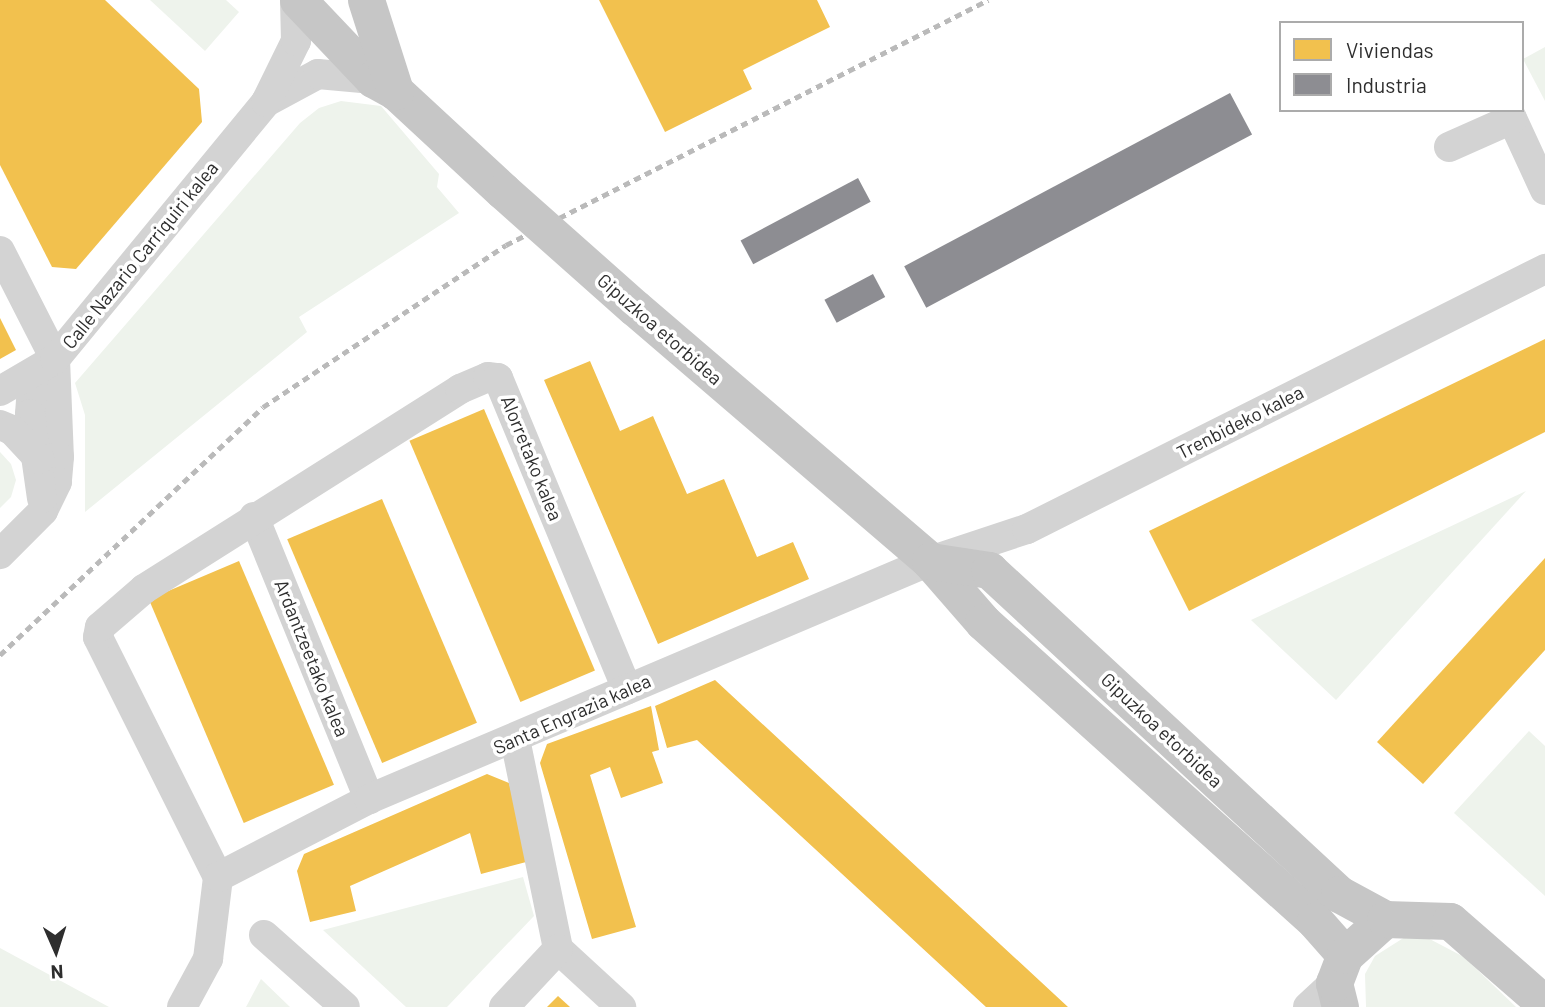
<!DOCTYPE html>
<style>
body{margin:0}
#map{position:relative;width:1545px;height:1007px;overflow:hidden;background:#fff;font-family:Barlow,sans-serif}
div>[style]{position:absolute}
.green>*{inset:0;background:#eef3ec}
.homes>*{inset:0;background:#f2c14e;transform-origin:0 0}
.industry>*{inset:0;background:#8d8d92;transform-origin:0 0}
.minor>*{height:30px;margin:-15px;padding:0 15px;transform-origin:15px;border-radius:15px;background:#d3d3d3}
.major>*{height:37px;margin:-18.5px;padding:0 18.5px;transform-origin:18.5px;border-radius:18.5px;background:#c6c6c6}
.rail>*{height:5px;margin-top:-2.5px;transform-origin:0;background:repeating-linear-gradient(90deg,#bababa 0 7px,transparent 0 12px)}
.major-bridge>*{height:37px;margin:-18.5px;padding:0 18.5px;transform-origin:18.5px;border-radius:18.5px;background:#c6c6c6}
span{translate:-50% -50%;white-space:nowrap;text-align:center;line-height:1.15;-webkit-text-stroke:7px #fff;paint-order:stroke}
.street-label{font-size:19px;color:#2e2e2e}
.legend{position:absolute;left:1279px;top:21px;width:245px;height:91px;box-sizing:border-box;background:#fff;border:2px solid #ababab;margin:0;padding:9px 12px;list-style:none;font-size:21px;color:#2e2e2e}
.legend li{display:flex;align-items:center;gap:14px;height:35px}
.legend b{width:35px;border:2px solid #ababab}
.north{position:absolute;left:21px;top:916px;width:70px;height:70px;-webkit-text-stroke:5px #fff;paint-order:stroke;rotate:177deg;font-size:19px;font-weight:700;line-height:28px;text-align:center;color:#2e2e2e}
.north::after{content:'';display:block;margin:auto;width:24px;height:32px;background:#2e2e2e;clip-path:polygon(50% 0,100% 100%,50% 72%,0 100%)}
</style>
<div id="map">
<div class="green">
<i style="clip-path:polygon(150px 0,226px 0,239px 12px,205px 51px)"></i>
<i style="clip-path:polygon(1545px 47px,1545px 101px,1523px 59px)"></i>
<i style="clip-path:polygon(341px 101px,381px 106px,439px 174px,437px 187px,459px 213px,299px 317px,307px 332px,85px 512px,85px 415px,75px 383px,300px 123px,319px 108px)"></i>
<i style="clip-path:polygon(0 452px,11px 464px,16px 480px,11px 497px,0 508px)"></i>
<i style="clip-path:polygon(1526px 491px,1336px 700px,1251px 620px)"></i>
<i style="clip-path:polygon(1529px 731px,1545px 746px,1545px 896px,1454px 813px)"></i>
<i style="clip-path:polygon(523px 877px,534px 916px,447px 1007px,406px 1007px,323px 930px)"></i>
<i style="clip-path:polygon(1422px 935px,1464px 957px,1516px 1007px,1366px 1007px,1365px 974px,1375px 956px,1405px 937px)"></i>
<i style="clip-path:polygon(0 948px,109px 1007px,0 1007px)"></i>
<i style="clip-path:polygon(261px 979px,290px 1007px,246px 1007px)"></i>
</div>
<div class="homes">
<i style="clip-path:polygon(0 0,105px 0,199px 89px,202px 122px,76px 269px,52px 267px,0 165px)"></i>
<i style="clip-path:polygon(599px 0,817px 0,830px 27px,743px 70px,752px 89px,665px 132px)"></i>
<i style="clip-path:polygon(0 318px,16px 350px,0 359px)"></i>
<i style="clip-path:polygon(1545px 339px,1545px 432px,1189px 611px,1149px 531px)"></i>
<i style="clip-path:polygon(590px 361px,620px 431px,653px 416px,687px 494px,724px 479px,757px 557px,793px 542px,809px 579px,658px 644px,544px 380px)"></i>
<i style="left:484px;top:409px;width:284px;height:81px;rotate:67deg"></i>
<i style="left:382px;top:499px;width:243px;height:103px;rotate:67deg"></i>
<i style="clip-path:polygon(1545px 558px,1545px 650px,1423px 784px,1377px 742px)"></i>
<i style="left:239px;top:561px;width:243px;height:98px;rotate:67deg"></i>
<i style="clip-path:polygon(715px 680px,1068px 1007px,986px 1007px,697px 740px,667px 748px,655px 706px)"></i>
<i style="clip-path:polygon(651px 706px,659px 750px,652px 752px,663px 783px,621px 798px,610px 767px,590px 775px,636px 927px,592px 939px,540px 763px,547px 744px)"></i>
<i style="clip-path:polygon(487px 774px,509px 783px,530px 861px,481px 874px,470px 833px,350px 886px,356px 911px,310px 922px,297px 871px,304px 854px)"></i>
<i style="clip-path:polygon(558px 996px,570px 1007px,547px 1007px)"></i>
</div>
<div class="industry">
<i style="left:1230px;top:93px;width:47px;height:369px;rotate:62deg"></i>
<i style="left:858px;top:178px;width:27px;height:133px;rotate:62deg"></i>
<i style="left:873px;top:274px;width:26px;height:55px;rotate:62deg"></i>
</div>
<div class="minor">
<i style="left:266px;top:102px;width:59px;rotate:-28.3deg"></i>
<i style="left:318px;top:74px;width:55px;rotate:5.2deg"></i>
<i style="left:1508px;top:110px;width:88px;rotate:65.2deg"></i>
<i style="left:1449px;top:147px;width:69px;rotate:-24deg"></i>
<i style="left:0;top:251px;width:121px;rotate:63deg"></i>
<i style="left:55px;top:359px;width:98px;rotate:87.7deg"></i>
<i style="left:59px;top:457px;width:25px;rotate:95deg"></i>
<i style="left:57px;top:482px;width:32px;rotate:116deg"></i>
<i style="left:43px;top:511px;width:61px;rotate:135deg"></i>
<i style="left:33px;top:374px;width:40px;rotate:94.3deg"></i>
<i style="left:30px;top:414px;width:85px;rotate:81.9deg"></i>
<i style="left:0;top:391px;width:64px;rotate:-30.2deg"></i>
<i style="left:55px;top:359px;width:333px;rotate:-50.6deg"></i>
<i style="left:266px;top:102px;width:68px;rotate:-63.8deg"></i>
<i style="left:296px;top:41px;width:41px;rotate:-91.4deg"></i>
<i style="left:0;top:425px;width:13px;rotate:23deg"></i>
<i style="left:12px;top:430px;width:40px;rotate:47deg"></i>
<i style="left:254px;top:517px;width:305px;rotate:67.8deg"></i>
<i style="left:515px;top:739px;width:214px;rotate:78.4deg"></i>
<i style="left:558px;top:949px;width:86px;rotate:42.6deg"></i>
<i style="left:218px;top:877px;width:268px;rotate:-116.6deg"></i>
<i style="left:98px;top:637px;width:10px;rotate:-79deg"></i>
<i style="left:100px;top:627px;width:58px;rotate:-40.8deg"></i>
<i style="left:144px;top:589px;width:374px;rotate:-32.3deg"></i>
<i style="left:460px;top:389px;width:30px;rotate:-23deg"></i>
<i style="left:488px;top:377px;width:10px;rotate:6deg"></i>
<i style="left:498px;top:378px;width:337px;rotate:67.5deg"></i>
<i style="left:264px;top:935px;width:108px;rotate:41.6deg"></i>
<i style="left:182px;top:1007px;width:55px;rotate:-61.6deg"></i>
<i style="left:208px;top:959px;width:83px;rotate:-83deg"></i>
<i style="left:218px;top:877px;width:170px;rotate:-27.3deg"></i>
<i style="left:369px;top:799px;width:609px;rotate:-22.99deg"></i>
<i style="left:930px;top:561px;width:102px;rotate:-18.3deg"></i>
<i style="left:1027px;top:529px;width:580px;rotate:-26.65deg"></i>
<i style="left:504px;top:1007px;width:79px;rotate:-47deg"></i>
<i style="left:1308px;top:1007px;width:35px;rotate:-43deg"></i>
</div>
<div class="major">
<i style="left:298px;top:0;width:109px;rotate:46.5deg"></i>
<i style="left:373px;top:79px;width:25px;rotate:29deg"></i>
<i style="left:395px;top:91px;width:147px;rotate:42.8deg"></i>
<i style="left:366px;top:0;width:96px;rotate:72.3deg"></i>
<i style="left:635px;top:308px;width:389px;rotate:40.6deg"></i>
<i style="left:930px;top:561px;width:81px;rotate:49deg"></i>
<i style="left:983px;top:622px;width:447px;rotate:42deg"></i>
<i style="left:1315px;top:921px;width:45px;rotate:48.6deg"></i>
<i style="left:930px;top:561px;width:60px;rotate:8.7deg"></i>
<i style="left:989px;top:570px;width:477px;rotate:42.8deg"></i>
<i style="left:1339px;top:894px;width:52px;rotate:28.5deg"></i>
<i style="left:1340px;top:1007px;width:25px;rotate:-104deg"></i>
<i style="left:1334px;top:983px;width:30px;rotate:-69deg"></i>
<i style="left:1345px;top:955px;width:54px;rotate:-42deg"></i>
<i style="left:1385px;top:919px;width:65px;rotate:1.8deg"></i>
<i style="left:1450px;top:921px;width:126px;rotate:41.1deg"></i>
</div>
<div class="rail">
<i style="left:0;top:655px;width:361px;rotate:-43.3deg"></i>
<i style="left:263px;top:407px;width:292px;rotate:-33.7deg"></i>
<i style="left:506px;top:245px;width:541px;rotate:-26.94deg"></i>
</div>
<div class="major-bridge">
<i style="left:503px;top:191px;width:176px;rotate:41.6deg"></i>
</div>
<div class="street-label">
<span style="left:140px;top:255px;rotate:-51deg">Calle Nazario Carriquiri kalea</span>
<span style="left:660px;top:329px;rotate:41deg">Gipuzkoa etorbidea</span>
<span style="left:1240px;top:422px;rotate:-27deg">Trenbideko kalea</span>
<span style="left:532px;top:458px;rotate:68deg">Alorretako kalea</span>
<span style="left:312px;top:658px;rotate:68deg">Ardantzeetako kalea</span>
<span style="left:572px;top:714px;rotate:-24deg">Santa Engrazia kalea</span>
<span style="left:1162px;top:730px;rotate:43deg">Gipuzkoa etorbidea</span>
</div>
<ul class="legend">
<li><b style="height:19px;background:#f2c14e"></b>Viviendas</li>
<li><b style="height:19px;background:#8d8d92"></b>Industria</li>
</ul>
<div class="north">N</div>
</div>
